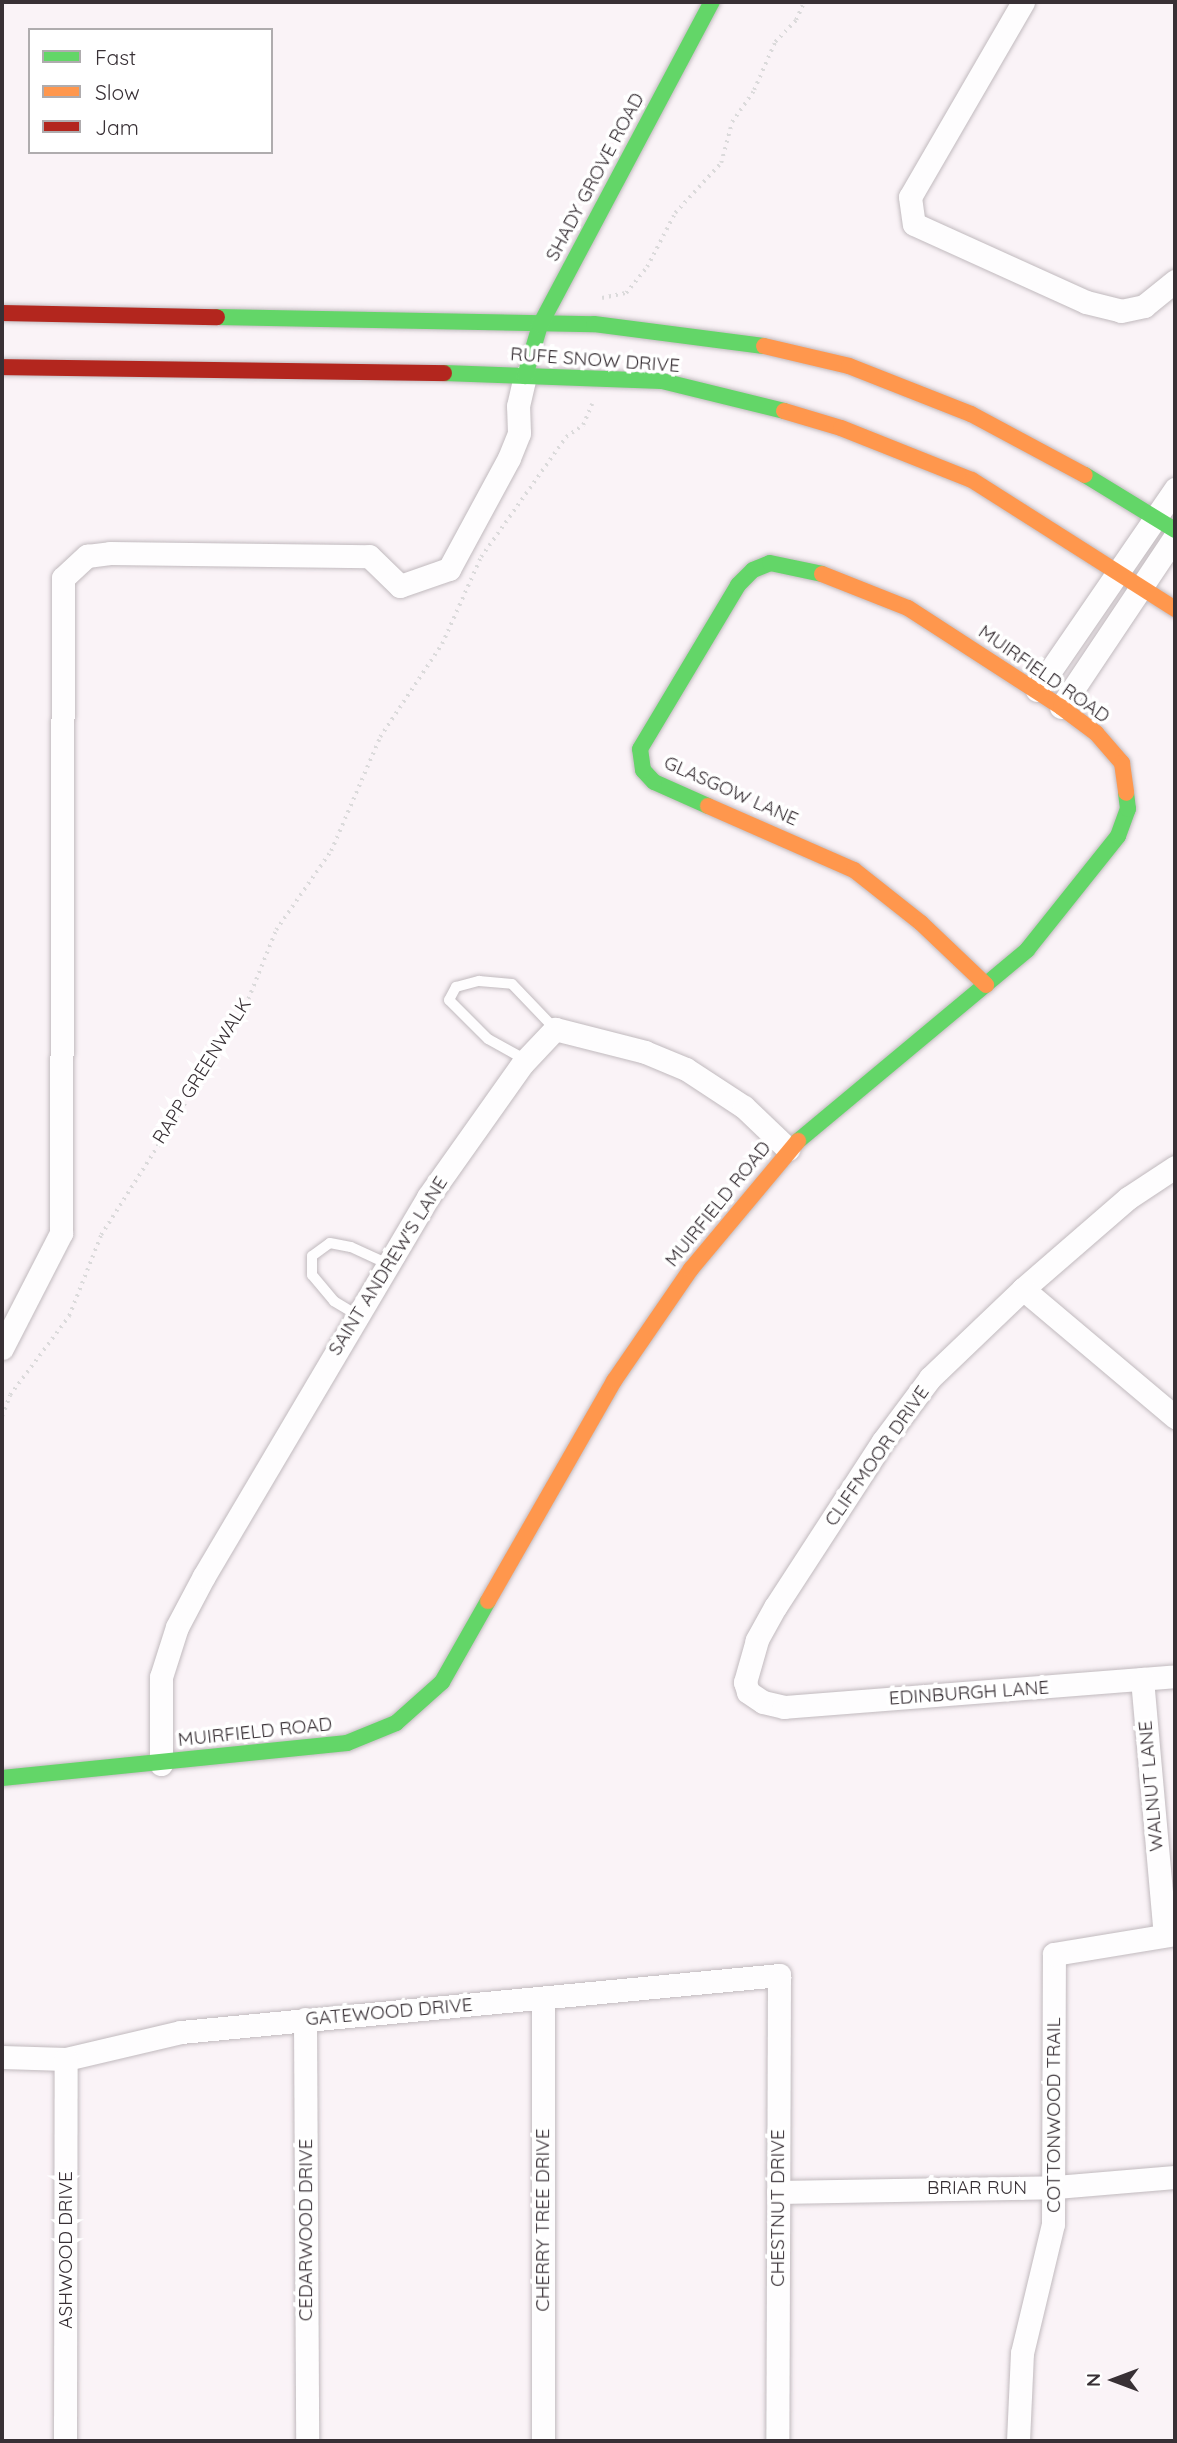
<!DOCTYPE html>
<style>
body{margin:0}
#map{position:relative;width:1177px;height:2443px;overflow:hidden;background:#faf3f7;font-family:Quicksand,sans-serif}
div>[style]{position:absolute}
.path>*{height:3.5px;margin-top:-1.75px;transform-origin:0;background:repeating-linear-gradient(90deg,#dbdadb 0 2px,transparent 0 7px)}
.roads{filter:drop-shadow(0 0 2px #c1babe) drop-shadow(0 0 2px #c1babe)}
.lane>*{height:10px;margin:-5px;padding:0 5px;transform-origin:5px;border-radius:5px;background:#fefdfe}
.street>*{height:23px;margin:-11.5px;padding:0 11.5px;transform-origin:11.5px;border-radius:11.5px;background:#fefdfe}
.fast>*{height:16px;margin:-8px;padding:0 8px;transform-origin:8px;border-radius:8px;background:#63d668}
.slow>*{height:16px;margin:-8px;padding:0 8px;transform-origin:8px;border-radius:8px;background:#ff974d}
.jam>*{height:16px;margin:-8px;padding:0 8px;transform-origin:8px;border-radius:8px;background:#b3261e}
span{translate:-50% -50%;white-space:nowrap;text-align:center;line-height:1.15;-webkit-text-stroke:7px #fff;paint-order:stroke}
.street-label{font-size:19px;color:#383035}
.frame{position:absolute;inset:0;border:4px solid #383035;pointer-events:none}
.legend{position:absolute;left:28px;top:28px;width:245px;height:126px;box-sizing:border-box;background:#fff;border:2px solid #afacae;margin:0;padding:9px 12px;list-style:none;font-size:21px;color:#383035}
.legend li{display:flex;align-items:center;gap:14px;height:35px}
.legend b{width:35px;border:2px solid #afacae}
.north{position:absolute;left:1079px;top:2345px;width:70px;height:70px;-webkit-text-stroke:5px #fff;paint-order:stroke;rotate:270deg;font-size:19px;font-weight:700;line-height:28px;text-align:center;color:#383035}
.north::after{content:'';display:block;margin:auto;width:24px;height:32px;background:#383035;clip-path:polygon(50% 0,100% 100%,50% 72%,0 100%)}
</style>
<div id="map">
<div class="path">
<i style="left:602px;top:298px;width:25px;rotate:-12deg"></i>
<i style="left:626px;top:293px;width:33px;rotate:-51deg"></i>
<i style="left:647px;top:267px;width:61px;rotate:-62.6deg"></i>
<i style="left:675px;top:213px;width:68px;rotate:-47.4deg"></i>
<i style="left:721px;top:163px;width:42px;rotate:-75deg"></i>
<i style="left:732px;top:122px;width:39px;rotate:-55deg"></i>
<i style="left:754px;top:90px;width:52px;rotate:-66.4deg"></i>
<i style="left:775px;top:42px;width:30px;rotate:-46deg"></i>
<i style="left:796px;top:20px;width:20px;rotate:-66deg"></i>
<i style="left:2px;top:1416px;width:22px;rotate:-69deg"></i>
<i style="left:10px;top:1395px;width:99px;rotate:-53.2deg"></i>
<i style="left:69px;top:1316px;width:87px;rotate:-68.4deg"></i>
<i style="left:101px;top:1235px;width:264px;rotate:-57.5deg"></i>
<i style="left:243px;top:1012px;width:88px;rotate:-68.1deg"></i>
<i style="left:276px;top:930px;width:96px;rotate:-55.2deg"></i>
<i style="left:331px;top:851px;width:124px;rotate:-66.7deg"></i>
<i style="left:380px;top:737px;width:112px;rotate:-56.3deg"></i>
<i style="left:442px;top:644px;width:95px;rotate:-65.9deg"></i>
<i style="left:481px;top:557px;width:147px;rotate:-54.7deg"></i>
<i style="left:566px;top:437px;width:21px;rotate:-35deg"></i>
<i style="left:583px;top:425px;width:23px;rotate:-67deg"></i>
</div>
<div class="roads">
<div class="lane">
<i style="left:526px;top:1060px;width:43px;rotate:-151.1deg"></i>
<i style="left:488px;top:1039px;width:55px;rotate:-135deg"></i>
<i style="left:449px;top:1000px;width:15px;rotate:-62deg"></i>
<i style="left:456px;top:987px;width:24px;rotate:-15deg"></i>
<i style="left:479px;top:981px;width:33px;rotate:5deg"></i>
<i style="left:512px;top:984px;width:62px;rotate:46.3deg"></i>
<i style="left:357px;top:1315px;width:27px;rotate:-149deg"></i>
<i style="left:334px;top:1301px;width:34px;rotate:-130deg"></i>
<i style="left:312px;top:1275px;width:19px;rotate:-90deg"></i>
<i style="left:312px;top:1256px;width:22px;rotate:-36deg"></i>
<i style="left:330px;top:1243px;width:21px;rotate:11deg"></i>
<i style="left:351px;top:1247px;width:41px;rotate:24.7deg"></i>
</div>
<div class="street">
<i style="left:1023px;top:2px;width:225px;rotate:120.1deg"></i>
<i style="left:910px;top:197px;width:27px;rotate:82deg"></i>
<i style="left:914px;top:224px;width:189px;rotate:24.4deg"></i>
<i style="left:1086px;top:302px;width:36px;rotate:14deg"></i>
<i style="left:1121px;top:311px;width:24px;rotate:-12deg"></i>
<i style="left:1144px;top:306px;width:40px;rotate:-39deg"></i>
<i style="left:1037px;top:690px;width:244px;rotate:-55.5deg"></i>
<i style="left:1061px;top:707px;width:205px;rotate:-56.2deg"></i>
<i style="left:1175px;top:1167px;width:56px;rotate:146.6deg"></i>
<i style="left:1128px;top:1198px;width:139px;rotate:139.1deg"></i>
<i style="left:1023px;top:1289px;width:129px;rotate:136.3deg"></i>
<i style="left:930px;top:1378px;width:79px;rotate:126.7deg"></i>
<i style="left:883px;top:1441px;width:198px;rotate:123deg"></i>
<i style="left:775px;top:1607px;width:38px;rotate:119deg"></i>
<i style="left:757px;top:1640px;width:44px;rotate:105.9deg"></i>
<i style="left:745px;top:1682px;width:10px;rotate:73deg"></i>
<i style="left:748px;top:1692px;width:18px;rotate:34deg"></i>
<i style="left:763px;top:1702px;width:22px;rotate:13deg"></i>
<i style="left:784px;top:1707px;width:392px;rotate:-4.5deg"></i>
<i style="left:1023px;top:1289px;width:199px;rotate:40.1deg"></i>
<i style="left:2px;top:1348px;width:129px;rotate:-62.8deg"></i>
<i style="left:61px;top:1233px;width:655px;rotate:-89.83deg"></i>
<i style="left:63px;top:578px;width:33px;rotate:-43deg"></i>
<i style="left:87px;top:556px;width:23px;rotate:-7deg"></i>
<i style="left:110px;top:553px;width:259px;rotate:0.7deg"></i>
<i style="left:369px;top:556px;width:43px;rotate:44.1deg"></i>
<i style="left:400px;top:586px;width:52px;rotate:-19.1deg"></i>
<i style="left:449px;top:569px;width:126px;rotate:-61.6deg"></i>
<i style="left:509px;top:458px;width:27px;rotate:-68deg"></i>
<i style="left:519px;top:433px;width:27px;rotate:-92deg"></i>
<i style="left:518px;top:406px;width:31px;rotate:-77deg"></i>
<i style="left:1142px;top:1679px;width:257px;rotate:84.9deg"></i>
<i style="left:161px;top:1764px;width:87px;rotate:-90deg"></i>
<i style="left:161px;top:1677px;width:52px;rotate:-72.3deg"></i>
<i style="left:177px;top:1627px;width:58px;rotate:-62.1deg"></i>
<i style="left:204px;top:1576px;width:440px;rotate:-59.4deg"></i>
<i style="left:428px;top:1197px;width:164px;rotate:-54.7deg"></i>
<i style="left:523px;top:1063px;width:47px;rotate:-46.7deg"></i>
<i style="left:555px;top:1029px;width:93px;rotate:14.3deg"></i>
<i style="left:645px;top:1052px;width:44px;rotate:22.5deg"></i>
<i style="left:686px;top:1069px;width:69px;rotate:33.2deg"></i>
<i style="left:744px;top:1107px;width:61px;rotate:43.7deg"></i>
<i style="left:543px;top:1999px;width:442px;rotate:90deg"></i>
<i style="left:305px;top:2019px;width:422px;rotate:89.7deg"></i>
<i style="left:2px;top:2057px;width:64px;rotate:1.8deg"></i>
<i style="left:66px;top:2059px;width:118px;rotate:-13.2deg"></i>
<i style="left:181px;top:2032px;width:601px;rotate:-5.44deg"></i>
<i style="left:779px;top:1975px;width:466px;rotate:90.2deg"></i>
<i style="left:778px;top:2192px;width:278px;rotate:-1deg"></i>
<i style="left:1056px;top:2187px;width:119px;rotate:-4.8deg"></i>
<i style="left:65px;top:2441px;width:382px;rotate:-89.9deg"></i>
<i style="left:1018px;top:2441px;width:88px;rotate:-87.4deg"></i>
<i style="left:1022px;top:2353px;width:133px;rotate:-76.5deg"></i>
<i style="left:1053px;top:2224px;width:270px;rotate:-89.8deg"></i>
<i style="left:1054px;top:1954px;width:123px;rotate:-9.4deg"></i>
</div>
<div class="fast">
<i style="left:217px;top:317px;width:377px;rotate:1.1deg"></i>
<i style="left:594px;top:324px;width:171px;rotate:7.4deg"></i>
<i style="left:444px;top:373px;width:218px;rotate:2.1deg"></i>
<i style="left:662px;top:381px;width:126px;rotate:13.8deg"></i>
<i style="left:525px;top:376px;width:53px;rotate:-73.6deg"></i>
<i style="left:540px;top:325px;width:366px;rotate:-62deg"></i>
<i style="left:1085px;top:475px;width:105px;rotate:31.4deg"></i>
<i style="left:708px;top:806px;width:59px;rotate:-156deg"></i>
<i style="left:654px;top:782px;width:16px;rotate:-133deg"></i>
<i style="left:643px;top:770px;width:21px;rotate:-98deg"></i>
<i style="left:640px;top:749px;width:191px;rotate:-59.1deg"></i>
<i style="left:738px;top:585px;width:21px;rotate:-45deg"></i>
<i style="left:753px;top:570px;width:18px;rotate:-22deg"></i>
<i style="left:770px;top:563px;width:53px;rotate:11.9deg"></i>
<i style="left:798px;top:1141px;width:298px;rotate:-39.8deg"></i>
<i style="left:1027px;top:950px;width:146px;rotate:-51.4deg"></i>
<i style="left:1118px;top:836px;width:29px;rotate:-70deg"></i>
<i style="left:1128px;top:809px;width:16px;rotate:-97deg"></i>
<i style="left:2px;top:1778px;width:347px;rotate:-5.8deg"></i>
<i style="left:347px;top:1743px;width:53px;rotate:-22.2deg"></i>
<i style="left:396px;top:1723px;width:62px;rotate:-41.7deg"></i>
<i style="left:442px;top:1682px;width:93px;rotate:-60.4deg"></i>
</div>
<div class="slow">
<i style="left:764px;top:346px;width:87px;rotate:13.2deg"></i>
<i style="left:849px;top:366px;width:131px;rotate:21.5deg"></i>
<i style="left:971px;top:414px;width:129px;rotate:28.2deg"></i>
<i style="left:784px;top:411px;width:59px;rotate:16.6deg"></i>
<i style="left:841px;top:428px;width:141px;rotate:21.7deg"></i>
<i style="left:972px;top:480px;width:241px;rotate:32.4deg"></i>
<i style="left:822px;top:574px;width:92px;rotate:21.6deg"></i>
<i style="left:908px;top:608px;width:182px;rotate:32.9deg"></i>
<i style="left:1061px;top:707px;width:44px;rotate:36.6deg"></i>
<i style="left:1096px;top:733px;width:40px;rotate:49deg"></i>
<i style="left:1122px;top:763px;width:30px;rotate:82deg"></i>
<i style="left:708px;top:806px;width:159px;rotate:23.7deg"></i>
<i style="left:854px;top:870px;width:85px;rotate:38.3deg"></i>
<i style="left:921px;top:923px;width:90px;rotate:43.6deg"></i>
<i style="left:488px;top:1601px;width:254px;rotate:-60.2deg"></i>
<i style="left:614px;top:1381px;width:136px;rotate:-55.5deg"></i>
<i style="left:691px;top:1269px;width:167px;rotate:-50.1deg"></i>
</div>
<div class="jam">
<i style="left:2px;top:313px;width:215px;rotate:1.1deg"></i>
<i style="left:2px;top:367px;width:442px;rotate:0.8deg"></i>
</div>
</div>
<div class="street-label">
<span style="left:595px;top:177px;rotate:-62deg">SHADY GROVE ROAD</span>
<span style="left:595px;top:360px;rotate:4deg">RUFE SNOW DRIVE</span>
<span style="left:1044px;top:674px;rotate:35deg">MUIRFIELD ROAD</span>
<span style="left:731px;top:791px;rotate:24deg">GLASGOW LANE</span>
<span style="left:202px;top:1071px;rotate:-58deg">RAPP GREENWALK</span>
<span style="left:718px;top:1204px;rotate:-51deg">MUIRFIELD ROAD</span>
<span style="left:388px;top:1266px;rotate:-58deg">SAINT ANDREW'S LANE</span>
<span style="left:877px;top:1456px;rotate:-55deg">CLIFFMOOR DRIVE</span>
<span style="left:969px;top:1693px;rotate:-4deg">EDINBURGH LANE</span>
<span style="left:255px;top:1732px;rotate:-6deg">MUIRFIELD ROAD</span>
<span style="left:1151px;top:1786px;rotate:-95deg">WALNUT LANE</span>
<span style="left:389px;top:2012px;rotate:-5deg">GATEWOOD DRIVE</span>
<span style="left:1054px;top:2115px;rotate:-90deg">COTTONWOOD TRAIL</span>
<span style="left:977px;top:2188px">BRIAR RUN</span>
<span style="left:778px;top:2208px;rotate:-90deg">CHESTNUT DRIVE</span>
<span style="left:543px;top:2220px;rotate:-90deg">CHERRY TREE DRIVE</span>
<span style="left:306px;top:2230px;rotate:-90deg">CEDARWOOD DRIVE</span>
<span style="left:66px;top:2250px;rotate:-90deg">ASHWOOD DRIVE</span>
</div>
<div class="frame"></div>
<ul class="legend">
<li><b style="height:9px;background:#63d668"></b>Fast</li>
<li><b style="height:9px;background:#ff974d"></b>Slow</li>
<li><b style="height:9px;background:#b3261e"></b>Jam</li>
</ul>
<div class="north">N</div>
</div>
